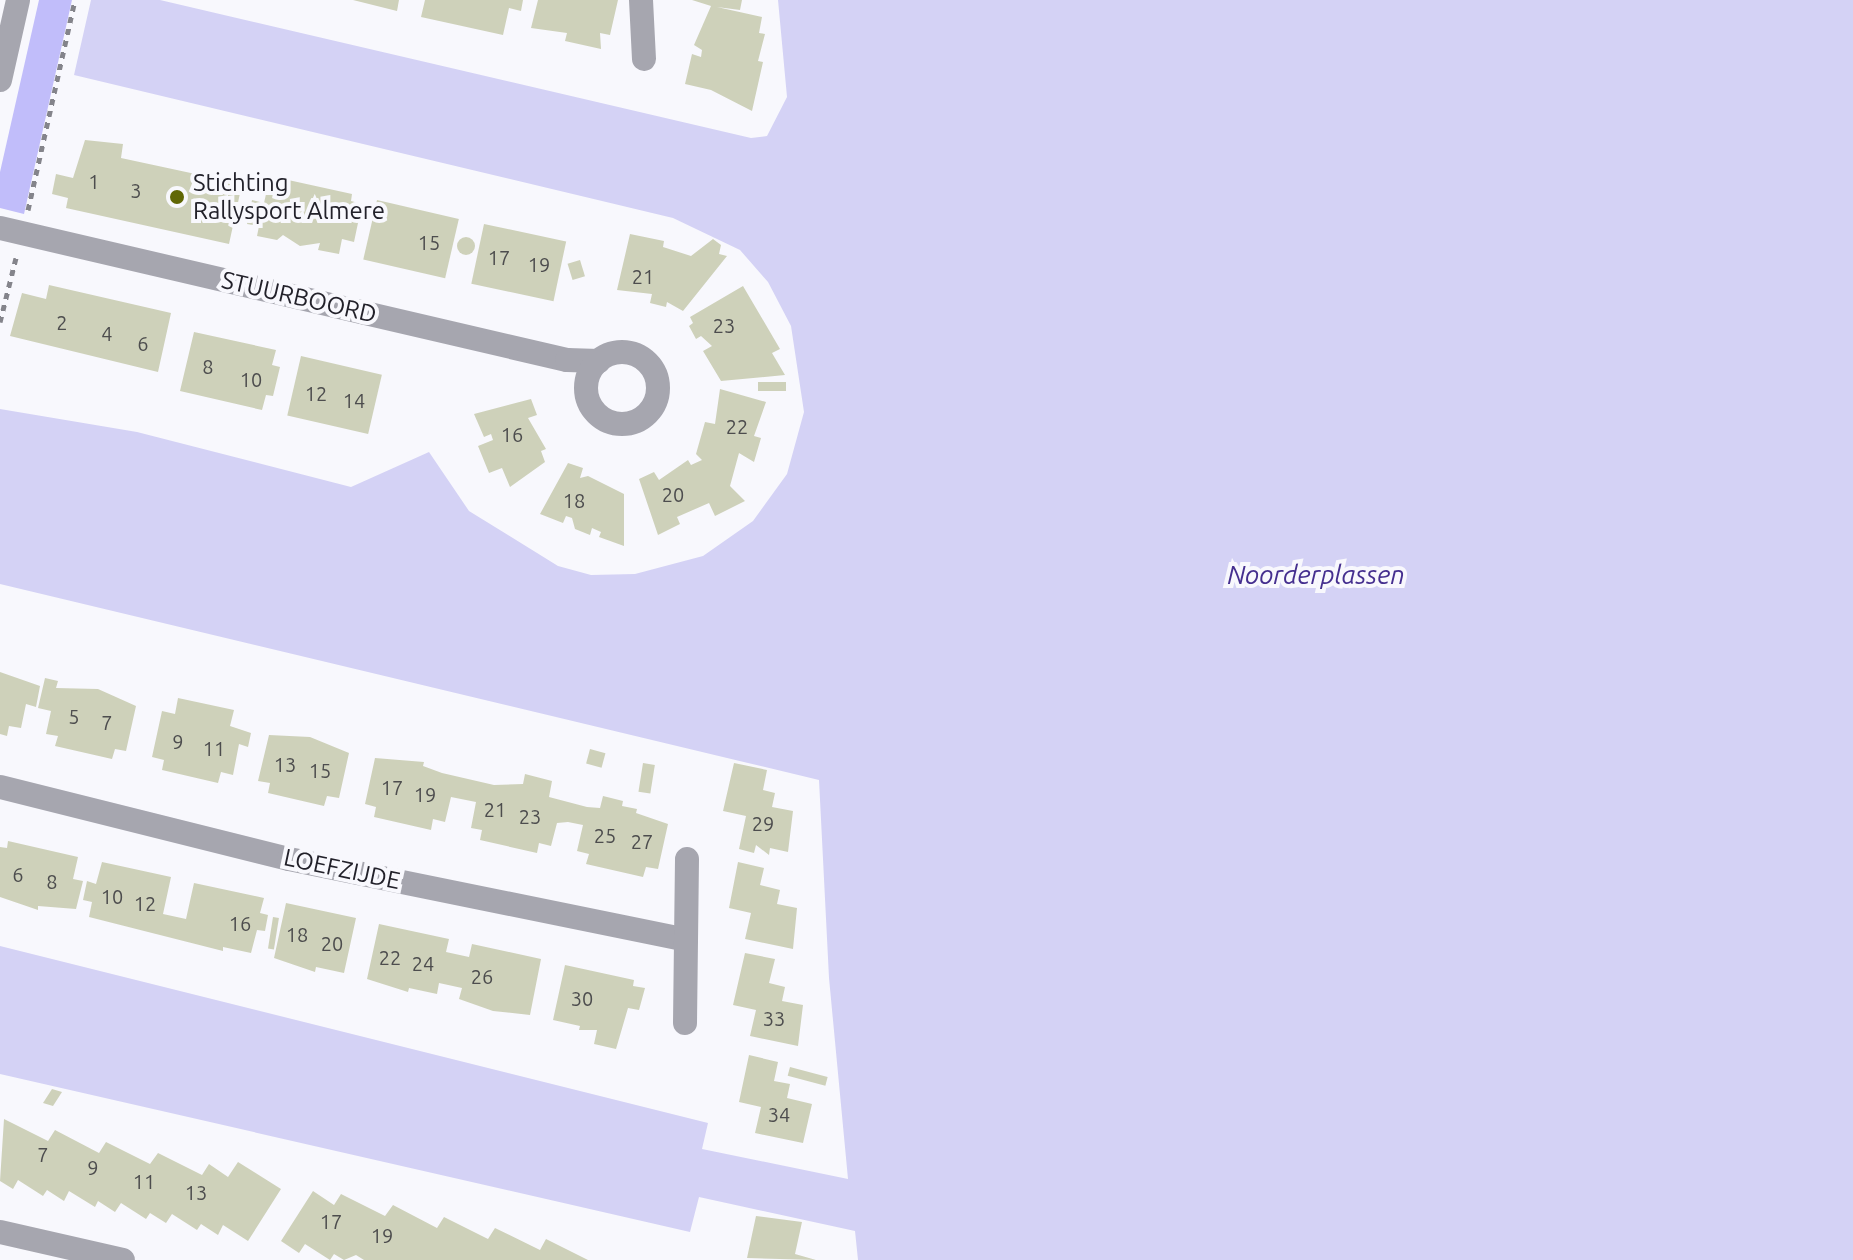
<!DOCTYPE html>
<style>
body{margin:0}
#map{position:relative;width:1853px;height:1260px;overflow:hidden;background:#f8f8fd;font-family:Ubuntu,sans-serif}
div>[style]{position:absolute}
.green>*{inset:0;background:#c1bdfa}
.water>*{inset:0;background:#d4d2f5}
.building>*{inset:0;background:#ced1ba;transform-origin:0 0}
.round{border-radius:50%}
.path>*{height:5px;margin-top:-2.5px;transform-origin:0;background:repeating-linear-gradient(90deg,#84848b 0 6px,transparent 0 12px)}
.minor>*{height:24px;margin:-12px;padding:0 12px;transform-origin:12px;border-radius:12px;background:#a6a6af}
.minor>.ring{margin:-12px;padding:0;box-sizing:content-box;background:none;border:24px solid #a6a6af;border-radius:50%}
.dots>*{width:22px;height:22px;translate:-50% -50%;box-sizing:border-box;border:4px solid #f8f8fd;border-radius:50%}
span{translate:-50% -50%;white-space:nowrap;text-align:center;line-height:1.15;-webkit-text-stroke:8px #f8f8fd;paint-order:stroke}
.number-label{font-size:20px;color:#4d4d4e}
.number-label span{-webkit-text-stroke-width:0}
.poi-label{font-size:24px;color:#22212a}
.left{translate:0 -50%;text-align:left}
.street-label{font-size:24px;color:#22212a}
.water-label{font-size:26px;color:#452f8f;font-style:italic}
</style>
<div id="map">
<div class="green">
<i style="clip-path:polygon(39px 0,72px 0,24px 214px,0 208px,0 172px)"></i>
</div>
<div class="water">
<i style="clip-path:polygon(91px 0,160px 0,751px 138px,767px 136px,787px 97px,778px 0,1853px 0,1853px 1260px,858px 1260px,855px 1231px,699px 1197px,690px 1232px,0 1074px,0 946px,708px 1123px,702px 1149px,848px 1179px,829px 978px,819px 780px,0 584px,0 409px,137px 432px,351px 487px,429px 452px,469px 511px,558px 566px,591px 575px,635px 574px,703px 556px,753px 521px,787px 474px,804px 412px,791px 326px,768px 282px,740px 250px,673px 218px,74px 75px)"></i>
</div>
<div class="building">
<i style="clip-path:polygon(353px 0,399px 0,397px 11px)"></i>
<i style="clip-path:polygon(425px 0,523px 0,521px 11px,509px 8px,503px 35px,421px 17px)"></i>
<i style="clip-path:polygon(538px 0,618px 0,610px 35px,600px 33px,601px 49px,565px 41px,567px 33px,531px 28px)"></i>
<i style="clip-path:polygon(692px 0,742px 0,740px 10px,717px 7px,762px 17px,759px 33px,765px 34px,758px 61px,763px 62px,752px 111px,711px 90px,685px 84px,692px 54px,701px 57px,702px 50px,694px 45px,711px 6px)"></i>
<i style="clip-path:polygon(85px 140px,123px 144px,121px 158px,242px 184px,229px 244px,66px 208px,68px 198px,52px 194px,56px 174px,73px 178px)"></i>
<i style="clip-path:polygon(270px 176px,352px 194px,351px 201px,362px 204px,354px 242px,342px 239px,339px 254px,318px 250px,320px 243px,300px 246px,283px 235px,277px 240px,257px 236px,259px 226px,247px 224px,252px 200px,264px 203px)"></i>
<i style="left:377px;top:200px;width:84px;height:61px;rotate:13deg"></i>
<i style="left:484px;top:224px;width:84px;height:61px;rotate:12deg"></i>
<i style="clip-path:polygon(630px 234px,664px 241px,663px 247px,691px 256px,713px 239px,721px 245px,719px 254px,727px 256px,683px 311px,667px 302px,666px 307px,650px 303px,652px 294px,617px 290px)"></i>
<i class="round" style="left:457px;top:237px;width:18px;height:18px"></i>
<i style="left:580px;top:260px;width:17px;height:13px;rotate:73deg"></i>
<i style="clip-path:polygon(49px 285px,171px 313px,158px 372px,10px 336px,22px 293px,46px 299px)"></i>
<i style="clip-path:polygon(743px 286px,780px 349px,772px 353px,785px 375px,721px 381px,703px 351px,712px 346px,701px 336px,696px 339px,689px 326px,693px 323px,690px 317px)"></i>
<i style="clip-path:polygon(194px 332px,276px 350px,272px 365px,280px 367px,273px 396px,266px 395px,262px 410px,180px 391px)"></i>
<i style="left:301px;top:356px;width:83px;height:61px;rotate:13deg"></i>
<i style="left:786px;top:382px;width:9px;height:28px;rotate:90deg"></i>
<i style="clip-path:polygon(720px 389px,766px 402px,754px 436px,761px 438px,754px 462px,739px 453px,730px 486px,745px 501px,715px 516px,709px 503px,677px 517px,680px 524px,658px 535px,639px 479px,654px 472px,659px 480px,688px 460px,691px 465px,702px 460px,696px 454px,705px 422px,715px 424px)"></i>
<i style="clip-path:polygon(531px 399px,537px 415px,528px 418px,546px 449px,541px 451px,545px 462px,510px 487px,502px 468px,489px 473px,478px 446px,493px 440px,491px 434px,484px 437px,474px 414px)"></i>
<i style="clip-path:polygon(568px 463px,583px 468px,580px 478px,588px 476px,624px 494px,624px 546px,599px 537px,601px 532px,592px 528px,590px 535px,575px 529px,572px 518px,566px 516px,563px 523px,540px 514px)"></i>
<i style="clip-path:polygon(0 672px,40px 686px,36px 707px,26px 704px,21px 728px,9px 726px,7px 736px,0 734px)"></i>
<i style="clip-path:polygon(45px 678px,58px 681px,56px 688px,98px 689px,136px 706px,126px 751px,115px 749px,112px 759px,55px 746px,58px 736px,46px 734px,51px 711px,38px 708px)"></i>
<i style="clip-path:polygon(178px 698px,234px 710px,230px 726px,251px 733px,248px 747px,239px 744px,233px 775px,221px 772px,218px 783px,162px 770px,164px 760px,152px 757px,162px 711px,175px 714px)"></i>
<i style="clip-path:polygon(269px 735px,310px 737px,349px 753px,339px 798px,327px 796px,324px 806px,268px 793px,270px 783px,258px 781px)"></i>
<i style="left:590px;top:749px;width:16px;height:15px;rotate:15deg"></i>
<i style="clip-path:polygon(375px 758px,424px 762px,423px 766px,442px 773px,494px 785px,523px 784px,525px 774px,552px 781px,549px 797px,587px 807px,600px 808px,603px 796px,623px 801px,622px 806px,637px 809px,636px 813px,668px 824px,658px 869px,646px 867px,643px 877px,586px 864px,589px 854px,577px 851px,583px 825px,568px 822px,557px 823px,551px 846px,539px 843px,537px 853px,480px 840px,482px 830px,471px 828px,476px 802px,451px 797px,445px 822px,433px 819px,431px 830px,374px 817px,376px 807px,365px 804px)"></i>
<i style="left:643px;top:763px;width:12px;height:29px;rotate:9deg"></i>
<i style="clip-path:polygon(734px 763px,767px 770px,763px 790px,775px 793px,772px 807px,793px 811px,788px 852px,770px 848px,769px 855px,756px 845px,754px 853px,739px 849px,746px 816px,723px 811px)"></i>
<i style="clip-path:polygon(8px 841px,78px 857px,73px 879px,83px 881px,76px 909px,38px 906px,38px 910px,0 897px,0 847px,7px 848px)"></i>
<i style="clip-path:polygon(102px 862px,171px 877px,163px 914px,186px 919px,194px 883px,264px 898px,260px 913px,268px 915px,265px 931px,257px 930px,251px 953px,223px 947px,223px 951px,89px 917px,92px 902px,83px 900px,87px 881px,96px 884px)"></i>
<i style="clip-path:polygon(738px 862px,764px 868px,760px 885px,780px 890px,777px 904px,797px 908px,793px 949px,745px 939px,751px 913px,729px 908px)"></i>
<i style="clip-path:polygon(286px 903px,356px 918px,344px 973px,316px 967px,315px 972px,274px 958px)"></i>
<i style="left:273px;top:917px;width:6px;height:32px;rotate:9deg"></i>
<i style="clip-path:polygon(379px 924px,449px 939px,446px 952px,469px 957px,472px 944px,541px 959px,530px 1015px,493px 1011px,459px 999px,462px 988px,439px 983px,437px 994px,409px 988px,408px 992px,367px 979px)"></i>
<i style="clip-path:polygon(745px 953px,775px 959px,769px 983px,785px 987px,782px 1001px,803px 1005px,798px 1046px,750px 1036px,756px 1010px,733px 1005px)"></i>
<i style="clip-path:polygon(565px 965px,634px 980px,633px 986px,645px 988px,639px 1010px,628px 1008px,616px 1049px,594px 1044px,597px 1030px,579px 1030px,580px 1026px,553px 1020px)"></i>
<i style="clip-path:polygon(749px 1055px,778px 1062px,774px 1081px,790px 1084px,787px 1098px,812px 1104px,803px 1143px,755px 1133px,761px 1107px,739px 1102px)"></i>
<i style="left:790px;top:1067px;width:39px;height:9px;rotate:15deg"></i>
<i style="clip-path:polygon(52px 1089px,62px 1092px,53px 1106px,43px 1103px)"></i>
<i style="clip-path:polygon(4px 1119px,48px 1141px,55px 1130px,99px 1153px,106px 1142px,150px 1164px,158px 1153px,202px 1175px,209px 1164px,228px 1177px,238px 1162px,281px 1189px,248px 1241px,223px 1225px,218px 1235px,201px 1224px,197px 1230px,172px 1214px,166px 1223px,150px 1213px,146px 1219px,121px 1203px,115px 1212px,98px 1201px,95px 1207px,69px 1191px,64px 1201px,47px 1190px,43px 1196px,18px 1180px,13px 1189px,0 1181px)"></i>
<i style="clip-path:polygon(313px 1191px,334px 1205px,341px 1194px,385px 1216px,393px 1205px,437px 1228px,444px 1217px,488px 1239px,495px 1228px,540px 1250px,546px 1239px,588px 1260px,364px 1260px,356px 1255px,344px 1260px,334px 1254px,330px 1260px,305px 1244px,299px 1253px,281px 1241px)"></i>
<i style="clip-path:polygon(756px 1216px,802px 1222px,795px 1254px,816px 1260px,747px 1258px)"></i>
</div>
<div class="path">
<i style="left:28px;top:210px;width:215px;rotate:-77.4deg"></i>
<i style="left:0;top:322px;width:66px;rotate:-76deg"></i>
</div>
<div class="minor">
<i style="left:641px;top:0;width:59px;rotate:87.1deg"></i>
<i style="left:0;top:80px;width:82px;rotate:-77.3deg"></i>
<i style="left:0;top:228px;width:582px;rotate:13.11deg"></i>
<i style="left:567px;top:360px;width:32px;rotate:2deg"></i>
<i class="ring" style="left:586px;top:352px;width:48px;height:48px"></i>
<i style="left:0;top:787px;width:298px;rotate:14deg"></i>
<i style="left:289px;top:859px;width:405px;rotate:11.5deg"></i>
<i style="left:685px;top:1023px;width:164px;rotate:-89.3deg"></i>
<i style="left:0;top:1232px;width:126px;rotate:12.8deg"></i>
</div>
<div class="dots">
<i style="left:177px;top:197px;background:#606706"></i>
</div>
<div class="number-label">
<span style="left:94px;top:181px">1</span>
<span style="left:136px;top:190px">3</span>
<span style="left:429px;top:242px">15</span>
<span style="left:499px;top:257px">17</span>
<span style="left:539px;top:264px">19</span>
<span style="left:643px;top:276px">21</span>
<span style="left:62px;top:322px">2</span>
<span style="left:724px;top:325px">23</span>
<span style="left:107px;top:333px">4</span>
<span style="left:143px;top:343px">6</span>
<span style="left:208px;top:366px">8</span>
<span style="left:251px;top:379px">10</span>
<span style="left:316px;top:393px">12</span>
<span style="left:354px;top:400px">14</span>
<span style="left:737px;top:426px">22</span>
<span style="left:512px;top:434px">16</span>
<span style="left:673px;top:494px">20</span>
<span style="left:574px;top:500px">18</span>
<span style="left:74px;top:716px">5</span>
<span style="left:107px;top:722px">7</span>
<span style="left:178px;top:741px">9</span>
<span style="left:214px;top:748px">11</span>
<span style="left:285px;top:764px">13</span>
<span style="left:320px;top:770px">15</span>
<span style="left:392px;top:787px">17</span>
<span style="left:425px;top:794px">19</span>
<span style="left:495px;top:809px">21</span>
<span style="left:530px;top:816px">23</span>
<span style="left:763px;top:823px">29</span>
<span style="left:605px;top:835px">25</span>
<span style="left:642px;top:841px">27</span>
<span style="left:18px;top:874px">6</span>
<span style="left:52px;top:881px">8</span>
<span style="left:112px;top:896px">10</span>
<span style="left:145px;top:903px">12</span>
<span style="left:240px;top:923px">16</span>
<span style="left:297px;top:934px">18</span>
<span style="left:332px;top:943px">20</span>
<span style="left:390px;top:957px">22</span>
<span style="left:423px;top:963px">24</span>
<span style="left:482px;top:976px">26</span>
<span style="left:582px;top:998px">30</span>
<span style="left:774px;top:1018px">33</span>
<span style="left:779px;top:1114px">34</span>
<span style="left:43px;top:1154px">7</span>
<span style="left:93px;top:1167px">9</span>
<span style="left:144px;top:1181px">11</span>
<span style="left:196px;top:1192px">13</span>
<span style="left:331px;top:1221px">17</span>
<span style="left:382px;top:1235px">19</span>
</div>
<div class="poi-label">
<span class="left" style="left:193px;top:197px">Stichting<br>Rallysport Almere</span>
</div>
<div class="street-label">
<span style="left:299px;top:297px;rotate:13deg">STUURBOORD</span>
<span style="left:342px;top:869px;rotate:12deg">LOEFZIJDE</span>
</div>
<div class="water-label">
<span style="left:1316px;top:575px">Noorderplassen</span>
</div>
</div>
